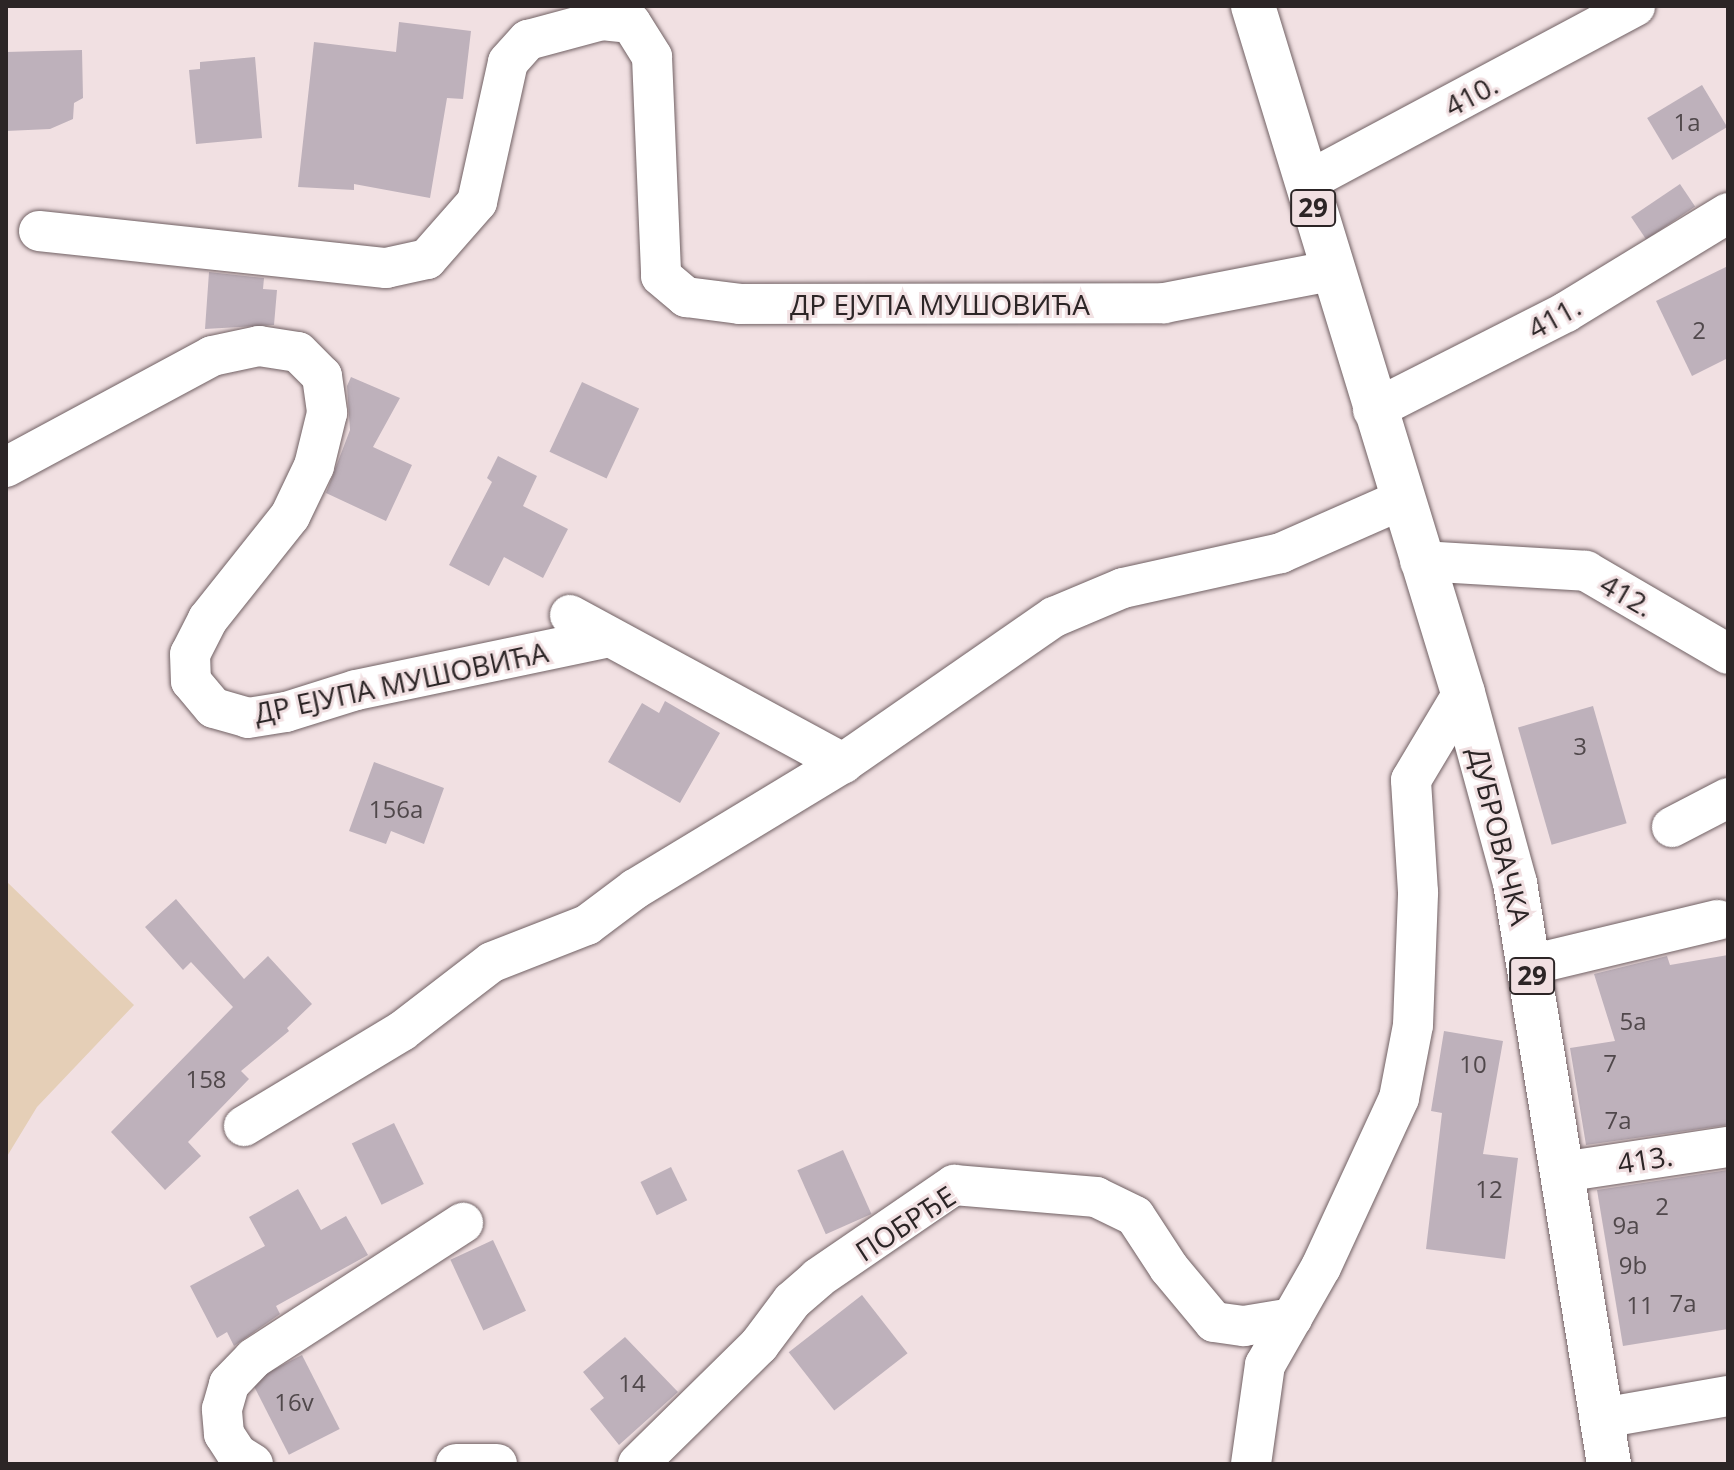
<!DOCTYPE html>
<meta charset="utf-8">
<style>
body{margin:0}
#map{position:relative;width:1734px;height:1470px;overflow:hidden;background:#f1e0e2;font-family:"Open Sans",sans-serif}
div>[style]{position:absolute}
.green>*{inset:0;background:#e5cfb7}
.building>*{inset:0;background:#beb1bb;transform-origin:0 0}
.roads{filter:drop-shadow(0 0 2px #716164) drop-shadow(0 0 2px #716164)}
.street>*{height:40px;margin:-20px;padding:0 20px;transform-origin:20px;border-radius:20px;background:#fff}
.primary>*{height:44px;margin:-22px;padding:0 22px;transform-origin:22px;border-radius:22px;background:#fff}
span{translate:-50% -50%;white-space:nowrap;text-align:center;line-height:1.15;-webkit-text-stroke:6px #f1e0e2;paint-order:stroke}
.number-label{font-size:24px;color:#50484b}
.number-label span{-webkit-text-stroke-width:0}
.shield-label span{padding:2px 6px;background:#f1e0e2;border:2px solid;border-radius:6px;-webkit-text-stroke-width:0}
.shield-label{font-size:26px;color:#2c2526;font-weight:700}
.street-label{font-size:28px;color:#2c2526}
.frame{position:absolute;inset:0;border:8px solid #2c2526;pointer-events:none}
</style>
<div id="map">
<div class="green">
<i style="clip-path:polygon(6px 881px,134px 1005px,37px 1107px,6px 1158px)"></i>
</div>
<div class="building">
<i style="clip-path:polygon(399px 22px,471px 31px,463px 99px,447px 98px,430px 198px,354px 184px,354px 190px,298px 187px,314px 42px,396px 52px)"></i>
<i style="clip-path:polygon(82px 50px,83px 98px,74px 103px,73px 119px,50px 129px,6px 131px,6px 52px)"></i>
<i style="clip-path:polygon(255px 57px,262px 138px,196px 144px,189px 70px,200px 69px,200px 62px)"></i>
<i style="left:1702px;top:85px;width:49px;height:64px;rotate:59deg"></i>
<i style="left:1680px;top:184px;width:27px;height:59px;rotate:56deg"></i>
<i style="clip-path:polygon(1728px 266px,1728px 358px,1692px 376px,1656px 301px)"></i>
<i style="clip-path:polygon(209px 272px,264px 278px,263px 289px,277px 290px,274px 325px,205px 329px)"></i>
<i style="clip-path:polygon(351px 377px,400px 398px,373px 447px,412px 465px,386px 521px,326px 493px,350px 430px,347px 386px)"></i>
<i style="left:582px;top:382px;width:63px;height:77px;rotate:25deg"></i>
<i style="clip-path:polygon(498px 456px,537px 476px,523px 506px,568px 529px,543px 578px,504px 557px,489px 586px,449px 565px,492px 482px,487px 478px)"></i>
<i style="clip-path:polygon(665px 701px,720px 733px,680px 803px,608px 762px,642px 703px,659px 713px)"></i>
<i style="left:1593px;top:706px;width:122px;height:78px;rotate:74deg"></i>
<i style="clip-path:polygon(374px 762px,444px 788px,424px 844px,391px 831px,386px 844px,349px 831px)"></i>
<i style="clip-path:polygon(176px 899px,244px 979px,268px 956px,312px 1004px,287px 1028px,289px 1031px,241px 1071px,249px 1079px,188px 1142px,201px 1156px,165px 1190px,111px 1132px,233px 1007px,191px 962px,183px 970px,145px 927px)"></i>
<i style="clip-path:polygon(1728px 955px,1728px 1125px,1586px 1145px,1570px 1048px,1615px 1041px,1594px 974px,1667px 956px,1670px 965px)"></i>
<i style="clip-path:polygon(1444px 1031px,1503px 1041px,1483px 1154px,1518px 1158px,1505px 1259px,1426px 1249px,1442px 1113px,1431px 1111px)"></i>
<i style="left:394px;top:1123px;width:68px;height:47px;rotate:64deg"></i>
<i style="left:843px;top:1150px;width:70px;height:50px;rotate:66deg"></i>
<i style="left:671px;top:1167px;width:37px;height:34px;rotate:64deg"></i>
<i style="clip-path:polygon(1728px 1170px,1728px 1329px,1623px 1346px,1597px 1190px)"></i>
<i style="clip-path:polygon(298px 1189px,321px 1230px,346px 1216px,368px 1255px,276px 1306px,280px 1314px,234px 1346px,227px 1332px,217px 1338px,190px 1286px,265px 1246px,249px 1217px)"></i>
<i style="left:493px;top:1240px;width:78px;height:47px;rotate:65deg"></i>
<i style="left:862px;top:1295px;width:74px;height:93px;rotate:52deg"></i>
<i style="clip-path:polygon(625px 1337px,678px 1392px,619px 1445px,590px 1409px,604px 1398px,583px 1372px)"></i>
<i style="left:302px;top:1355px;width:83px;height:57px;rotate:63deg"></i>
</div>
<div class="roads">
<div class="street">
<i style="left:1306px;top:182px;width:373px;rotate:-28.1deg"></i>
<i style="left:39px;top:231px;width:349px;rotate:6.1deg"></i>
<i style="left:386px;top:268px;width:42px;rotate:-12.4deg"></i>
<i style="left:427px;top:259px;width:76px;rotate:-48.7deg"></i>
<i style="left:477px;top:202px;width:143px;rotate:-77.5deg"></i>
<i style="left:508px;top:62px;width:30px;rotate:-48deg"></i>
<i style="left:528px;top:40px;width:77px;rotate:-15.1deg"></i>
<i style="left:602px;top:20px;width:29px;rotate:6deg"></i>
<i style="left:631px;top:23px;width:40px;rotate:58deg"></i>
<i style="left:652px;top:57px;width:219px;rotate:87.6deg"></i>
<i style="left:661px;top:276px;width:33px;rotate:40deg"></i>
<i style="left:686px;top:297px;width:54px;rotate:7.4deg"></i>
<i style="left:740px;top:304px;width:424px;rotate:-0.1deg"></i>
<i style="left:1164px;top:303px;width:169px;rotate:-10.9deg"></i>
<i style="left:1373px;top:410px;width:216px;rotate:-26.9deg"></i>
<i style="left:1566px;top:312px;width:190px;rotate:-31.4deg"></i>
<i style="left:6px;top:467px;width:234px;rotate:-28.3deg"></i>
<i style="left:212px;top:356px;width:48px;rotate:-12deg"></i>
<i style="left:259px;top:346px;width:39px;rotate:9deg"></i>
<i style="left:298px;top:352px;width:34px;rotate:45deg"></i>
<i style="left:322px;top:376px;width:37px;rotate:82deg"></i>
<i style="left:327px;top:413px;width:55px;rotate:103.8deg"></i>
<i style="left:314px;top:466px;width:55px;rotate:115.6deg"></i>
<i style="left:290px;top:516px;width:132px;rotate:128.5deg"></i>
<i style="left:208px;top:619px;width:39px;rotate:117deg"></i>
<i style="left:190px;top:654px;width:27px;rotate:88deg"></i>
<i style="left:191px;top:681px;width:35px;rotate:50deg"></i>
<i style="left:214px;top:708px;width:35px;rotate:16deg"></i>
<i style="left:248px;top:718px;width:38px;rotate:-9deg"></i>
<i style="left:286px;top:712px;width:73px;rotate:-17.4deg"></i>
<i style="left:356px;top:690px;width:254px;rotate:-11.8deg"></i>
<i style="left:1420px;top:561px;width:166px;rotate:3.4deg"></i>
<i style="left:1586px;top:571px;width:164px;rotate:30.3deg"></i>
<i style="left:570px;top:615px;width:311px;rotate:28.5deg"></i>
<i style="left:1672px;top:827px;width:63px;rotate:-27.4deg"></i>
<i style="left:1530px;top:965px;width:193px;rotate:-13.5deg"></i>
<i style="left:244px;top:1126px;width:184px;rotate:-31deg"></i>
<i style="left:402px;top:1031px;width:113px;rotate:-37.5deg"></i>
<i style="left:492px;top:962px;width:102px;rotate:-21.3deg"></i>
<i style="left:587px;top:925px;width:60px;rotate:-36.9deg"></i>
<i style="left:635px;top:889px;width:243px;rotate:-31.2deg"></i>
<i style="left:843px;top:763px;width:257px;rotate:-34.7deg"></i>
<i style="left:1054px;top:617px;width:75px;rotate:-22.8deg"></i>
<i style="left:1123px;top:588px;width:162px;rotate:-12.5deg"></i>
<i style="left:1281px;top:553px;width:131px;rotate:-23.8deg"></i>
<i style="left:1562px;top:1172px;width:168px;rotate:-8.6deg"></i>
<i style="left:1602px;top:1418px;width:128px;rotate:-9.9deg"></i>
<i style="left:253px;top:1464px;width:19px;rotate:-148deg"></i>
<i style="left:237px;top:1454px;width:24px;rotate:-123deg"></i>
<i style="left:224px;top:1434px;width:25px;rotate:-95deg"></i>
<i style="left:222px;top:1409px;width:26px;rotate:-74deg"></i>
<i style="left:229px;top:1384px;width:36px;rotate:-46deg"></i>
<i style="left:254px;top:1358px;width:249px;rotate:-32.9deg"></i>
<i style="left:456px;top:1464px;width:41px"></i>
<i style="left:638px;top:1464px;width:170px;rotate:-44.5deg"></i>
<i style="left:759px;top:1345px;width:55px;rotate:-53.1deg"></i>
<i style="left:792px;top:1301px;width:35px;rotate:-41deg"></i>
<i style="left:818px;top:1278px;width:165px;rotate:-34.4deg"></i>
<i style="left:954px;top:1185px;width:143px;rotate:4.8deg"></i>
<i style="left:1096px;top:1197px;width:43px;rotate:26deg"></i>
<i style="left:1135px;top:1216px;width:62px;rotate:56.8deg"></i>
<i style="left:1169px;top:1268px;width:70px;rotate:50.2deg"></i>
<i style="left:1214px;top:1322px;width:30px;rotate:8deg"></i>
<i style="left:1244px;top:1326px;width:49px;rotate:-9.5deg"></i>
<i style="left:1251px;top:1464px;width:100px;rotate:-82deg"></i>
<i style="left:1265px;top:1365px;width:113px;rotate:-60.3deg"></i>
<i style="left:1321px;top:1267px;width:186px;rotate:-65.2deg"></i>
<i style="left:1399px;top:1098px;width:74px;rotate:-79.1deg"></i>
<i style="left:1413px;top:1025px;width:133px;rotate:-87.8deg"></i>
<i style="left:1418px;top:892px;width:112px;rotate:-93.6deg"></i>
<i style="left:1411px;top:780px;width:101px;rotate:-59.1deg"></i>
</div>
<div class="primary">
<i style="left:1253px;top:6px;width:718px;rotate:73deg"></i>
<i style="left:1463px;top:693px;width:197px;rotate:74.7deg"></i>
<i style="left:1515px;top:883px;width:589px;rotate:80.81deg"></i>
</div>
</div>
<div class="number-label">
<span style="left:1687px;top:122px">1a</span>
<span style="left:1699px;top:330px">2</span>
<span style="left:1580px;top:746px">3</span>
<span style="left:396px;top:809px">156a</span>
<span style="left:1633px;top:1021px">5a</span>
<span style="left:1610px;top:1063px">7</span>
<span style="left:1473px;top:1064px">10</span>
<span style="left:206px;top:1079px">158</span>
<span style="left:1618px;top:1120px">7a</span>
<span style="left:1489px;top:1189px">12</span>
<span style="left:1662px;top:1206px">2</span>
<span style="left:1626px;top:1225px">9a</span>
<span style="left:1633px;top:1265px">9b</span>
<span style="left:1683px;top:1303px">7a</span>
<span style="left:1640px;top:1305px">11</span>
<span style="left:632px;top:1383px">14</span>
<span style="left:294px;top:1402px">16v</span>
</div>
<div class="shield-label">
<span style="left:1313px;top:208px">29</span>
<span style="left:1532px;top:976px">29</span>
</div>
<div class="street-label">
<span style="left:1471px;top:95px;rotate:-28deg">410.</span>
<span style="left:940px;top:304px">ДР ЕЈУПА МУШОВИЋА</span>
<span style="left:1554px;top:317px;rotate:-29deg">411.</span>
<span style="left:1627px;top:595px;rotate:30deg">412.</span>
<span style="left:401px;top:682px;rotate:-12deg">ДР ЕЈУПА МУШОВИЋА</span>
<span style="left:1500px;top:836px;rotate:76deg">ДУБРОВАЧКА</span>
<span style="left:1645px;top:1159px;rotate:-9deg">413.</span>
<span style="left:905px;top:1223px;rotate:-33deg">ПОБРЂЕ</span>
</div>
<div class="frame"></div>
</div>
